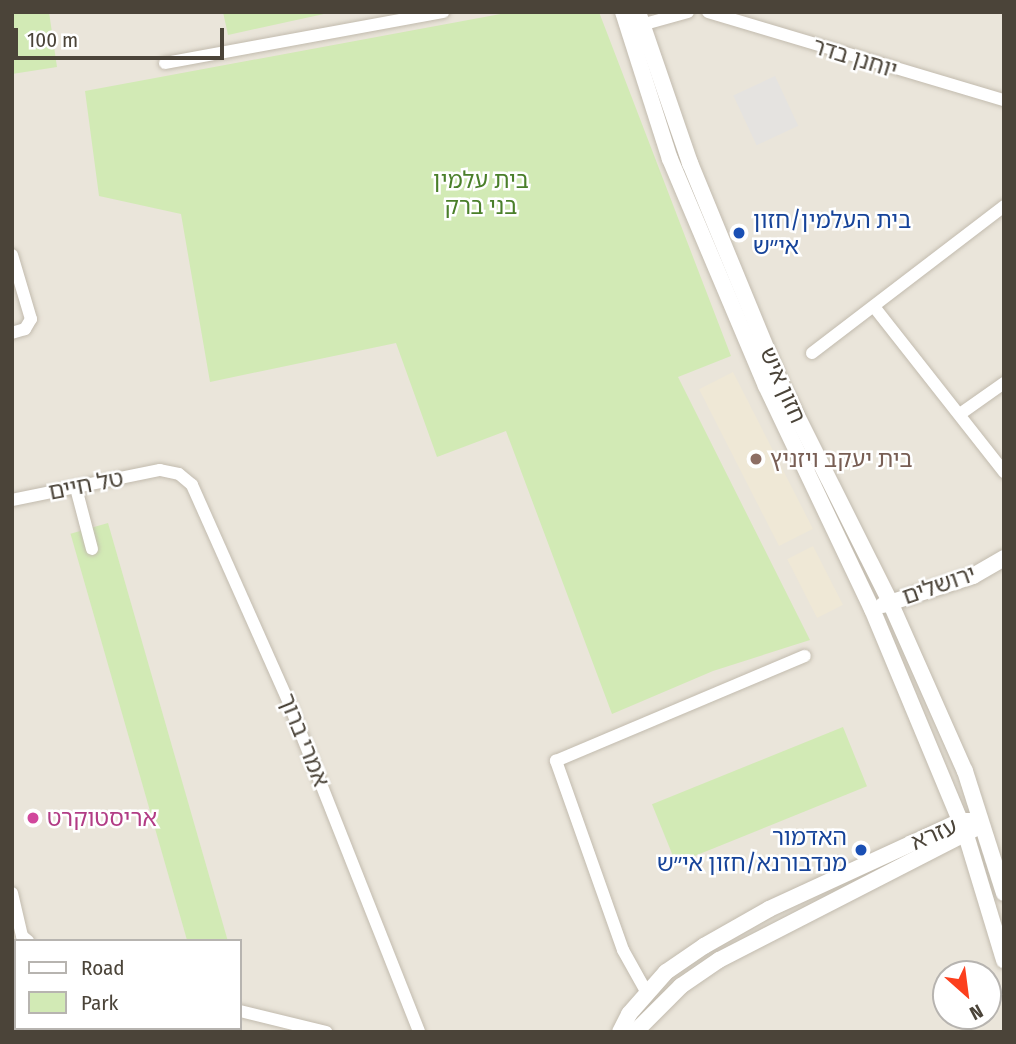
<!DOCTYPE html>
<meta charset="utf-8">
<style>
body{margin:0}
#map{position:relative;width:1016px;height:1044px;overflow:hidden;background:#f6f3ec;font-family:"Fira Sans Condensed","Noto Sans Hebrew",sans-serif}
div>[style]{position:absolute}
.residential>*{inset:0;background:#eae5da}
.education>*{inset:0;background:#efe8d6;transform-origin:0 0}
.green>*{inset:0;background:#d2eab5;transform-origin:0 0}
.parking>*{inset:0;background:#e5e3e0;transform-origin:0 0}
.roads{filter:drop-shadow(0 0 2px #c2bbae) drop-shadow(0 0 2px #c2bbae)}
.minor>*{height:12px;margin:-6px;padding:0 6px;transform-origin:6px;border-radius:6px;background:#fff}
.tertiary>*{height:16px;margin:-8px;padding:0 8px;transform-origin:8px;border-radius:8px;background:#fff}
.dots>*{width:19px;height:19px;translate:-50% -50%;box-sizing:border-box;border:4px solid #fff;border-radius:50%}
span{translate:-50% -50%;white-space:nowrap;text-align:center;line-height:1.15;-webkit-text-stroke:5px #fff;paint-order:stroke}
.street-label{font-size:23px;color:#4b4439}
.park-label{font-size:23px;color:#4a7f2a}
.transit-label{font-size:23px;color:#164399}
.left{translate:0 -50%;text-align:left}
.right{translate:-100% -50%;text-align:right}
.education-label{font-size:23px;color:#785e54}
.hotel-label{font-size:23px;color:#b23c85}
.frame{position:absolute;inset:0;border:14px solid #4b4439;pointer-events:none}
.legend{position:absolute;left:14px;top:939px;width:228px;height:91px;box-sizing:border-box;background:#fff;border:2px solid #b7b4b0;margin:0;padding:9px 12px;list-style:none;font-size:21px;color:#4b4439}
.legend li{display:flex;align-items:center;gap:14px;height:35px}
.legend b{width:35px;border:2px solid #b7b4b0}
.north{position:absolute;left:932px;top:960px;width:70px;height:70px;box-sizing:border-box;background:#fff;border:2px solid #b7b4b0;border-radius:50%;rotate:152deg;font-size:19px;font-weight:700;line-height:28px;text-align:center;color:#4b4439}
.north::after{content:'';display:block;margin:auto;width:24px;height:32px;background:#fc3f1d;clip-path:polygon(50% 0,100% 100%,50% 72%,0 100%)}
.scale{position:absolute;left:14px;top:28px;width:210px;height:32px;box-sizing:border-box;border:4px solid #4b4439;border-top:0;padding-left:9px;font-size:21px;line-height:24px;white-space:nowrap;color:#4b4439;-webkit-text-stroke:5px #fff;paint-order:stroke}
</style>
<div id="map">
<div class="residential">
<i style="clip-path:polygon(evenodd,12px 12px,1004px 12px,1004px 1032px,12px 1032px,12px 12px,16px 941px,240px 941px,240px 1028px,16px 1028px,16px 941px,12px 12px,946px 974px,988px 974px,988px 1016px,946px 1016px,946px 974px)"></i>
</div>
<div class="education">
<i style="left:733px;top:372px;width:176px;height:38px;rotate:63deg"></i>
<i style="left:813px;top:546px;width:66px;height:29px;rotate:63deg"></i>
</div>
<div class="green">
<i style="clip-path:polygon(12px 12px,49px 12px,57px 67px,12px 74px)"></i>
<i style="clip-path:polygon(223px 12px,333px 12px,228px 35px)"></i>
<i style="clip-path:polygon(511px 12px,599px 12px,731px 356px,678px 377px,810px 640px,713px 671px,612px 714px,506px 431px,437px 457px,396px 343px,210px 382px,181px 214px,99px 196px,85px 91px)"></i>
<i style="left:108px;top:523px;width:434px;height:39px;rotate:74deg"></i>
<i style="left:843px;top:727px;width:64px;height:206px;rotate:68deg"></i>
</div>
<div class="parking">
<i style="left:775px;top:76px;width:55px;height:46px;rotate:65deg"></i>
</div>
<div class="roads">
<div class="minor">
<i style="left:708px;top:12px;width:309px;rotate:16.6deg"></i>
<i style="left:634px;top:27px;width:56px;rotate:-15.5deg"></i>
<i style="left:165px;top:63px;width:283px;rotate:-10.4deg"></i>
<i style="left:12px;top:255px;width:67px;rotate:73.5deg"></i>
<i style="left:31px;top:319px;width:12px;rotate:121deg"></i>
<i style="left:25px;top:329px;width:14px;rotate:163deg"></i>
<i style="left:875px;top:308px;width:209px;rotate:51.8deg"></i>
<i style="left:812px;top:353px;width:242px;rotate:-37.4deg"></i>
<i style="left:960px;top:414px;width:54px;rotate:-35.2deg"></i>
<i style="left:76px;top:488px;width:63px;rotate:75.3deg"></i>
<i style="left:12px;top:500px;width:151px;rotate:-11.5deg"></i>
<i style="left:160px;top:470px;width:19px;rotate:12deg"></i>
<i style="left:179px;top:474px;width:17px;rotate:40deg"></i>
<i style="left:192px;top:485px;width:239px;rotate:66deg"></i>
<i style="left:289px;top:703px;width:354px;rotate:68.4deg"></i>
<i style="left:12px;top:893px;width:44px;rotate:76.9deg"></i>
<i style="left:22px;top:936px;width:8px;rotate:40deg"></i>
<i style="left:647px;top:993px;width:49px;rotate:-119.2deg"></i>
<i style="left:623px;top:950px;width:201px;rotate:-109.5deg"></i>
<i style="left:556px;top:761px;width:270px;rotate:-22.9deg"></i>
<i style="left:240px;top:1011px;width:89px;rotate:13.7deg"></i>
<i style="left:216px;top:1032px;width:4px;rotate:-76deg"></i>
</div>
<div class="tertiary">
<i style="left:623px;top:12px;width:154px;rotate:72.3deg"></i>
<i style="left:670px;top:159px;width:246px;rotate:67.1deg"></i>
<i style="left:766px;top:386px;width:247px;rotate:64.6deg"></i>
<i style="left:872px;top:609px;width:245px;rotate:67.4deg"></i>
<i style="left:966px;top:835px;width:131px;rotate:73.1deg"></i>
<i style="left:638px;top:12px;width:160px;rotate:71deg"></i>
<i style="left:690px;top:163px;width:241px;rotate:67.6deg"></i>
<i style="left:782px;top:386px;width:241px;rotate:63.4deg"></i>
<i style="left:890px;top:602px;width:185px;rotate:66.1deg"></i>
<i style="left:965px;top:771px;width:128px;rotate:72.3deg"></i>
<i style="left:883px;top:605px;width:95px;rotate:-17.9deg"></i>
<i style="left:973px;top:576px;width:36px;rotate:-30deg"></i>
<i style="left:620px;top:1032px;width:20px;rotate:-63deg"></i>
<i style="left:629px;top:1014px;width:56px;rotate:-48.6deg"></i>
<i style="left:666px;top:972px;width:46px;rotate:-34.4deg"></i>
<i style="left:704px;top:946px;width:75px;rotate:-29.6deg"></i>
<i style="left:769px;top:909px;width:210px;rotate:-24.7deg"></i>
<i style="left:960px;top:821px;width:11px"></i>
<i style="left:635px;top:1032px;width:65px;rotate:-45deg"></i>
<i style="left:681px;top:986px;width:46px;rotate:-34.4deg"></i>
<i style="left:719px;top:960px;width:287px;rotate:-27.2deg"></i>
</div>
</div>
<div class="dots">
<i style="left:739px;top:233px;background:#1a4fb4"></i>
<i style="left:756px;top:459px;background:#8d6e63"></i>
<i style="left:33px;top:818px;background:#d1479c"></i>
<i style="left:861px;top:850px;background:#1a4fb4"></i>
</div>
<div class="street-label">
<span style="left:855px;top:58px;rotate:17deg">יוחנן בדר</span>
<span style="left:783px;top:385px;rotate:66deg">חזון איש</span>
<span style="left:86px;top:485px;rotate:-11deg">טל חיים</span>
<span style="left:939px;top:585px;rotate:-19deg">ירושלים</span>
<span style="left:304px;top:740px;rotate:68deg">אמרי ברוך</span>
<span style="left:934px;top:834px;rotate:-23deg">עזרא</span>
</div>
<div class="park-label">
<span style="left:481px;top:193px">בית עלמין<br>בני ברק</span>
</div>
<div class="transit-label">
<span class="left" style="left:753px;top:233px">בית העלמין/חזון<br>אי״ש</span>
<span class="right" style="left:847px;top:850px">האדמור<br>מנדבורנא/חזון אי״ש</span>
</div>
<div class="education-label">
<span class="left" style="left:770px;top:459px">בית יעקב ויזניץ</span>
</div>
<div class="hotel-label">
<span class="left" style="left:47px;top:818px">אריסטוקרט</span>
</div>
<div class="frame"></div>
<ul class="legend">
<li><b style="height:9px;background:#fff"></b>Road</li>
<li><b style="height:19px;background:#d2eab5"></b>Park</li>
</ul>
<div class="north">N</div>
<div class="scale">100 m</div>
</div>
